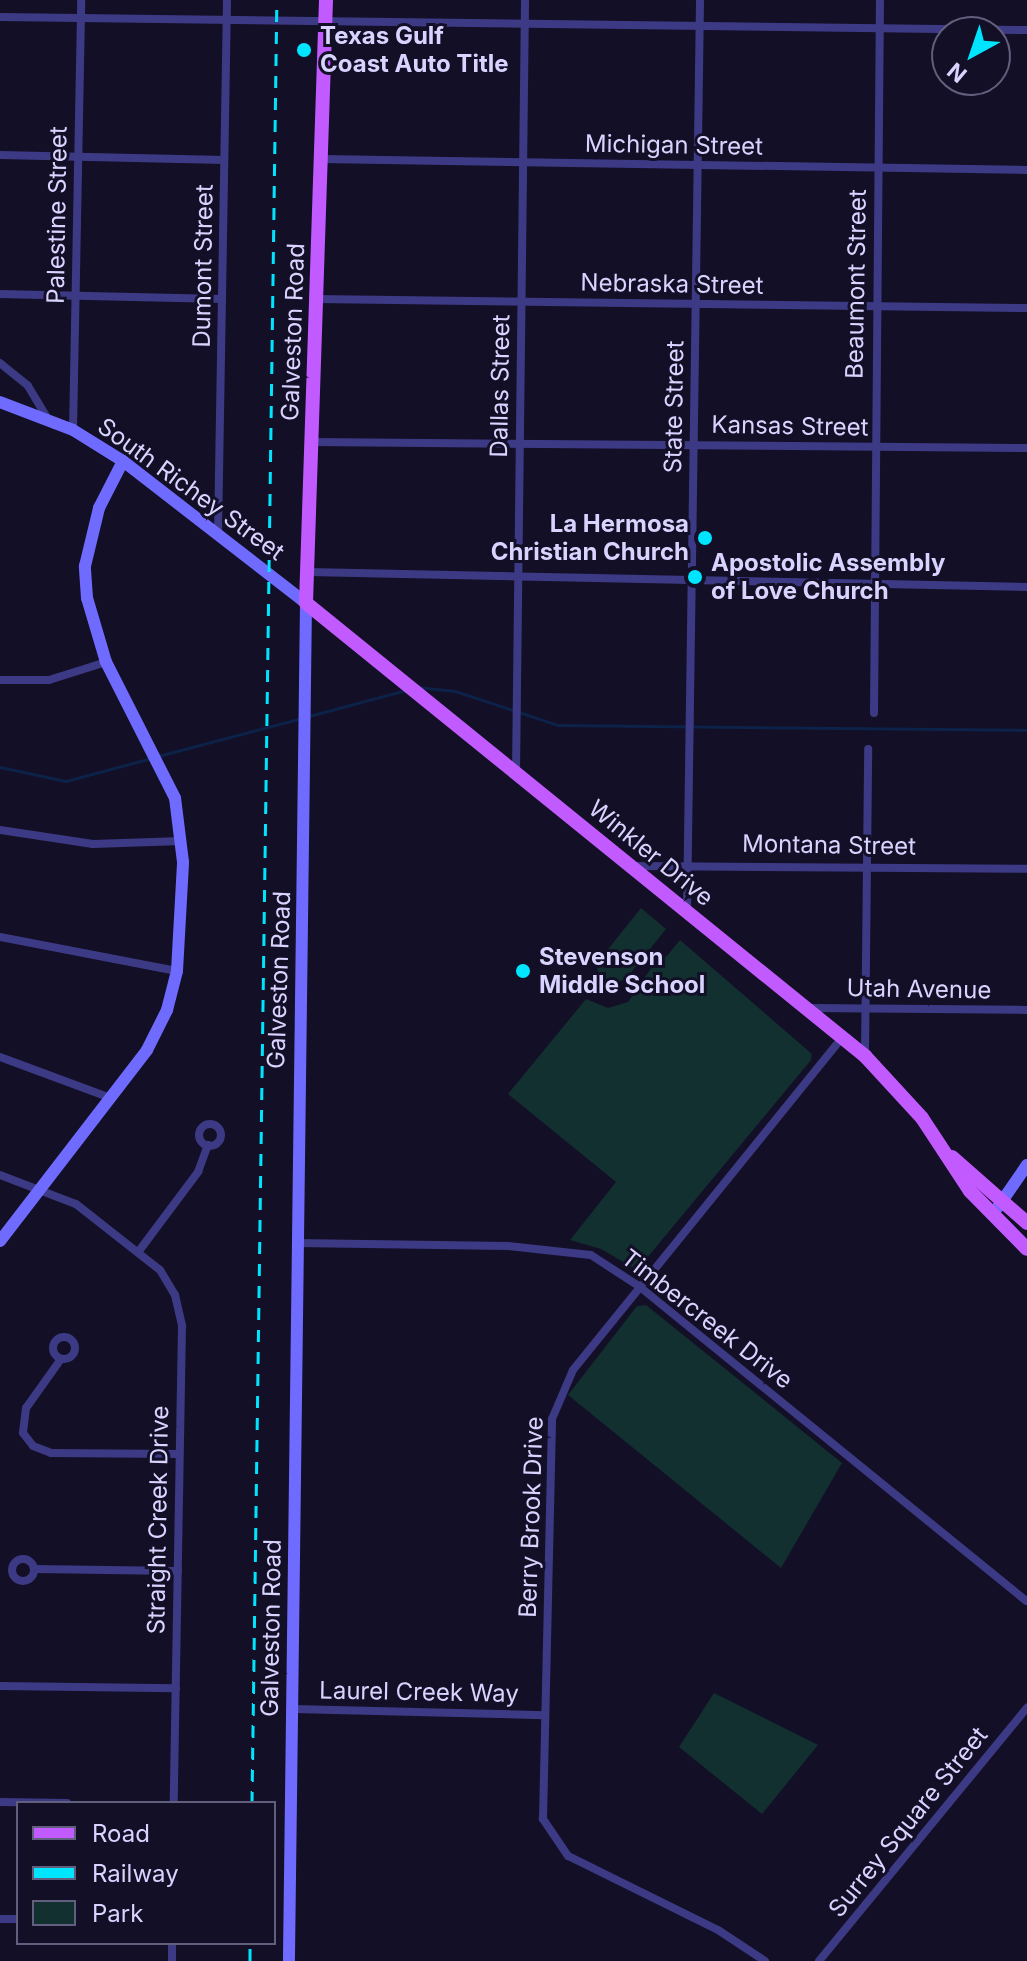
<!DOCTYPE html>
<style>
body{margin:0}
#map{position:relative;width:1027px;height:1961px;overflow:hidden;background:#130f26;font-family:Inter,sans-serif}
div>[style]{position:absolute}
.green>*{inset:0;background:#12302f}
.stream>*{height:3px;margin:-1.5px;padding:0 1.5px;transform-origin:1.5px;border-radius:1.5px;background:#0c2248}
.street>*{height:8px;margin:-4px;padding:0 4px;transform-origin:4px;border-radius:4px;background:#3d3a85}
.street>.ring{margin:-4px;padding:0;box-sizing:content-box;background:none;border:8px solid #3d3a85;border-radius:50%}
.secondary>*{height:12px;margin:-6px;padding:0 6px;transform-origin:6px;border-radius:6px;background:#6f6bff}
.primary>*{height:14px;margin:-7px;padding:0 7px;transform-origin:7px;border-radius:7px;background:#c25bff}
.rail>*{height:3px;margin-top:-1.5px;transform-origin:0;background:repeating-linear-gradient(90deg,#00e5ff 0 12px,transparent 0 22px)}
.dots>*{width:22px;height:22px;translate:-50% -50%;box-sizing:border-box;border:4px solid #130f26;border-radius:50%}
span{translate:-50% -50%;white-space:nowrap;text-align:center;line-height:1.15;-webkit-text-stroke:6px #130f26;paint-order:stroke}
.poi-label{font-size:24px;color:#d9d4ff;font-weight:700}
.left{translate:0 -50%;text-align:left}
.right{translate:-100% -50%;text-align:right}
.street-label{font-size:24px;color:#d9d4ff}
.legend{position:absolute;left:16px;top:1801px;width:260px;height:144px;box-sizing:border-box;background:#130f26;border:2px solid #625e7d;margin:0;padding:10px 14px;list-style:none;font-size:24px;color:#d9d4ff}
.legend li{display:flex;align-items:center;gap:16px;height:40px}
.legend b{width:40px;border:2px solid #625e7d}
.north{position:absolute;left:931px;top:16px;width:80px;height:80px;box-sizing:border-box;background:#130f26;border:2px solid #625e7d;border-radius:50%;rotate:220deg;font-size:22px;font-weight:700;line-height:32px;text-align:center;color:#d9d4ff}
.north::after{content:'';display:block;margin:auto;width:28px;height:36px;background:#00e5ff;clip-path:polygon(50% 0,100% 100%,50% 72%,0 100%)}
</style>
<div id="map">
<div class="green">
<i style="clip-path:polygon(641px 908px,666px 929px,625px 980px,607px 983px,598px 975px,597px 963px)"></i>
<i style="clip-path:polygon(680px 940px,812px 1054px,811px 1060px,637px 1270px,601px 1249px,570px 1240px,616px 1182px,508px 1094px,586px 999px,608px 1008px,628px 1002px,658px 958px,666px 957px)"></i>
<i style="clip-path:polygon(646px 1305px,842px 1463px,781px 1568px,568px 1395px,637px 1306px)"></i>
<i style="clip-path:polygon(714px 1693px,818px 1745px,762px 1814px,679px 1747px)"></i>
</div>
<div class="stream">
<i style="left:417px;top:687px;width:38px;rotate:6deg"></i>
<i style="left:455px;top:691px;width:108px;rotate:18.3deg"></i>
<i style="left:558px;top:725px;width:469px;rotate:0.6deg"></i>
<i style="left:309px;top:716px;width:100px;rotate:-15deg"></i>
<i style="left:158px;top:756px;width:149px;rotate:-14.8deg"></i>
<i style="left:0;top:767px;width:67px;rotate:12deg"></i>
<i style="left:66px;top:781px;width:88px;rotate:-15.1deg"></i>
</div>
<div class="street">
<i style="left:0;top:17px;width:1027px;rotate:0.73deg"></i>
<i style="left:0;top:155px;width:224px;rotate:1.3deg"></i>
<i style="left:321px;top:159px;width:706px;rotate:0.89deg"></i>
<i style="left:0;top:294px;width:222px;rotate:1.3deg"></i>
<i style="left:316px;top:299px;width:711px;rotate:0.73deg"></i>
<i style="left:0;top:363px;width:36px;rotate:39deg"></i>
<i style="left:28px;top:386px;width:39px;rotate:59deg"></i>
<i style="left:73px;top:430px;width:430px;rotate:-88.9deg"></i>
<i style="left:312px;top:442px;width:715px;rotate:0.48deg"></i>
<i style="left:218px;top:533px;width:533px;rotate:-89.03deg"></i>
<i style="left:308px;top:572px;width:719px;rotate:1.2deg"></i>
<i style="left:0;top:680px;width:49px"></i>
<i style="left:49px;top:680px;width:60px;rotate:-17.5deg"></i>
<i style="left:874px;top:713px;width:713px;rotate:-89.52deg"></i>
<i style="left:516px;top:772px;width:772px;rotate:-89.33deg"></i>
<i style="left:0;top:830px;width:94px;rotate:8.6deg"></i>
<i style="left:93px;top:844px;width:89px;rotate:-1.9deg"></i>
<i style="left:632px;top:866px;width:395px;rotate:0.4deg"></i>
<i style="left:687px;top:910px;width:910px;rotate:-89.18deg"></i>
<i style="left:0;top:937px;width:180px;rotate:10.9deg"></i>
<i style="left:810px;top:1008px;width:217px;rotate:0.5deg"></i>
<i style="left:865px;top:1055px;width:306px;rotate:-89.4deg"></i>
<i style="left:0;top:1057px;width:118px;rotate:20.3deg"></i>
<i class="ring" style="left:199px;top:1124px;width:14px;height:14px"></i>
<i style="left:0;top:1175px;width:81px;rotate:20.9deg"></i>
<i style="left:76px;top:1204px;width:107px;rotate:38.2deg"></i>
<i style="left:160px;top:1270px;width:29px;rotate:59deg"></i>
<i style="left:175px;top:1295px;width:32px;rotate:77deg"></i>
<i style="left:182px;top:1326px;width:477px;rotate:91deg"></i>
<i style="left:296px;top:1243px;width:212px;rotate:0.8deg"></i>
<i style="left:508px;top:1246px;width:83px;rotate:6.2deg"></i>
<i style="left:591px;top:1255px;width:59px;rotate:33.1deg"></i>
<i style="left:640px;top:1287px;width:498px;rotate:39.1deg"></i>
<i style="left:139px;top:1251px;width:99px;rotate:-53.2deg"></i>
<i style="left:198px;top:1172px;width:29px;rotate:-70deg"></i>
<i class="ring" style="left:53px;top:1337px;width:14px;height:14px"></i>
<i style="left:61px;top:1359px;width:60px;rotate:125.5deg"></i>
<i style="left:26px;top:1408px;width:25px;rotate:97deg"></i>
<i style="left:23px;top:1433px;width:16px;rotate:52deg"></i>
<i style="left:33px;top:1446px;width:19px;rotate:21deg"></i>
<i style="left:51px;top:1453px;width:128px;rotate:0.4deg"></i>
<i class="ring" style="left:12px;top:1559px;width:14px;height:14px"></i>
<i style="left:34px;top:1569px;width:144px;rotate:0.8deg"></i>
<i style="left:0;top:1686px;width:176px;rotate:0.7deg"></i>
<i style="left:293px;top:1709px;width:251px;rotate:1.4deg"></i>
<i style="left:0;top:1802px;width:67px;rotate:0.9deg"></i>
<i style="left:0;top:1919px;width:18px"></i>
<i style="left:172px;top:1961px;width:18px;rotate:-90deg"></i>
<i style="left:765px;top:1961px;width:56px;rotate:-146.6deg"></i>
<i style="left:718px;top:1930px;width:167px;rotate:-153.7deg"></i>
<i style="left:568px;top:1856px;width:45px;rotate:-124deg"></i>
<i style="left:543px;top:1819px;width:400px;rotate:-88.7deg"></i>
<i style="left:552px;top:1419px;width:53px;rotate:-66.8deg"></i>
<i style="left:573px;top:1370px;width:429px;rotate:-51deg"></i>
<i style="left:819px;top:1961px;width:328px;rotate:-50.6deg"></i>
</div>
<div class="secondary">
<i style="left:0;top:402px;width:78px;rotate:21deg"></i>
<i style="left:73px;top:430px;width:59px;rotate:31.8deg"></i>
<i style="left:123px;top:461px;width:232px;rotate:37.8deg"></i>
<i style="left:306px;top:603px;width:1358px;rotate:90.72deg"></i>
<i style="left:998px;top:1207px;width:51px;rotate:-55.4deg"></i>
<i style="left:0;top:1241px;width:241px;rotate:-52.4deg"></i>
<i style="left:147px;top:1050px;width:45px;rotate:-63.4deg"></i>
<i style="left:167px;top:1010px;width:40px;rotate:-75.6deg"></i>
<i style="left:177px;top:971px;width:109px;rotate:-86.8deg"></i>
<i style="left:183px;top:862px;width:64px;rotate:-97.1deg"></i>
<i style="left:175px;top:798px;width:153px;rotate:-116.9deg"></i>
<i style="left:106px;top:662px;width:67px;rotate:-106.5deg"></i>
<i style="left:87px;top:598px;width:32px;rotate:-94deg"></i>
<i style="left:85px;top:566px;width:60px;rotate:-76.4deg"></i>
<i style="left:99px;top:508px;width:53px;rotate:-62.9deg"></i>
</div>
<div class="primary">
<i style="left:326px;top:0;width:603px;rotate:91.9deg"></i>
<i style="left:306px;top:603px;width:720px;rotate:39.02deg"></i>
<i style="left:865px;top:1056px;width:84px;rotate:47.4deg"></i>
<i style="left:922px;top:1118px;width:87px;rotate:56.7deg"></i>
<i style="left:970px;top:1191px;width:81px;rotate:45.5deg"></i>
<i style="left:952px;top:1157px;width:100px;rotate:41.3deg"></i>
</div>
<div class="rail">
<i style="left:252px;top:1803px;width:1803px;rotate:-89.21deg"></i>
<i style="left:250px;top:1961px;width:18px;rotate:-90deg"></i>
</div>
<div class="dots">
<i style="left:304px;top:50px;background:#00e5ff"></i>
<i style="left:705px;top:538px;background:#00e5ff"></i>
<i style="left:695px;top:577px;background:#00e5ff"></i>
<i style="left:523px;top:971px;background:#00e5ff"></i>
</div>
<div class="poi-label">
<span class="left" style="left:320px;top:50px">Texas Gulf<br>Coast Auto Title</span>
<span class="right" style="left:689px;top:538px">La Hermosa<br>Christian Church</span>
<span class="left" style="left:711px;top:577px">Apostolic Assembly<br>of Love Church</span>
<span class="left" style="left:539px;top:971px">Stevenson<br>Middle School</span>
</div>
<div class="street-label">
<span style="left:674px;top:145px;rotate:1deg">Michigan Street</span>
<span style="left:57px;top:215px;rotate:-89deg">Palestine Street</span>
<span style="left:203px;top:266px;rotate:-89deg">Dumont Street</span>
<span style="left:672px;top:284px;rotate:1deg">Nebraska Street</span>
<span style="left:856px;top:284px;rotate:-89deg">Beaumont Street</span>
<span style="left:293px;top:332px;rotate:-88deg">Galveston Road</span>
<span style="left:500px;top:386px;rotate:-89deg">Dallas Street</span>
<span style="left:674px;top:407px;rotate:-89deg">State Street</span>
<span style="left:790px;top:426px;rotate:1deg">Kansas Street</span>
<span style="left:191px;top:489px;rotate:36deg">South Richey Street</span>
<span style="left:829px;top:845px;rotate:1deg">Montana Street</span>
<span style="left:651px;top:853px;rotate:39deg">Winkler Drive</span>
<span style="left:279px;top:980px;rotate:-88deg">Galveston Road</span>
<span style="left:919px;top:989px;rotate:1deg">Utah Avenue</span>
<span style="left:707px;top:1319px;rotate:38deg">Timbercreek Drive</span>
<span style="left:531px;top:1517px;rotate:-88deg">Berry Brook Drive</span>
<span style="left:158px;top:1520px;rotate:-89deg">Straight Creek Drive</span>
<span style="left:271px;top:1628px;rotate:-89deg">Galveston Road</span>
<span style="left:419px;top:1692px;rotate:1deg">Laurel Creek Way</span>
<span style="left:908px;top:1822px;rotate:-51deg">Surrey Square Street</span>
</div>
<ul class="legend">
<li><b style="height:10px;background:#c25bff"></b>Road</li>
<li><b style="height:10px;background:#00e5ff"></b>Railway</li>
<li><b style="height:22px;background:#12302f"></b>Park</li>
</ul>
<div class="north">N</div>
</div>
